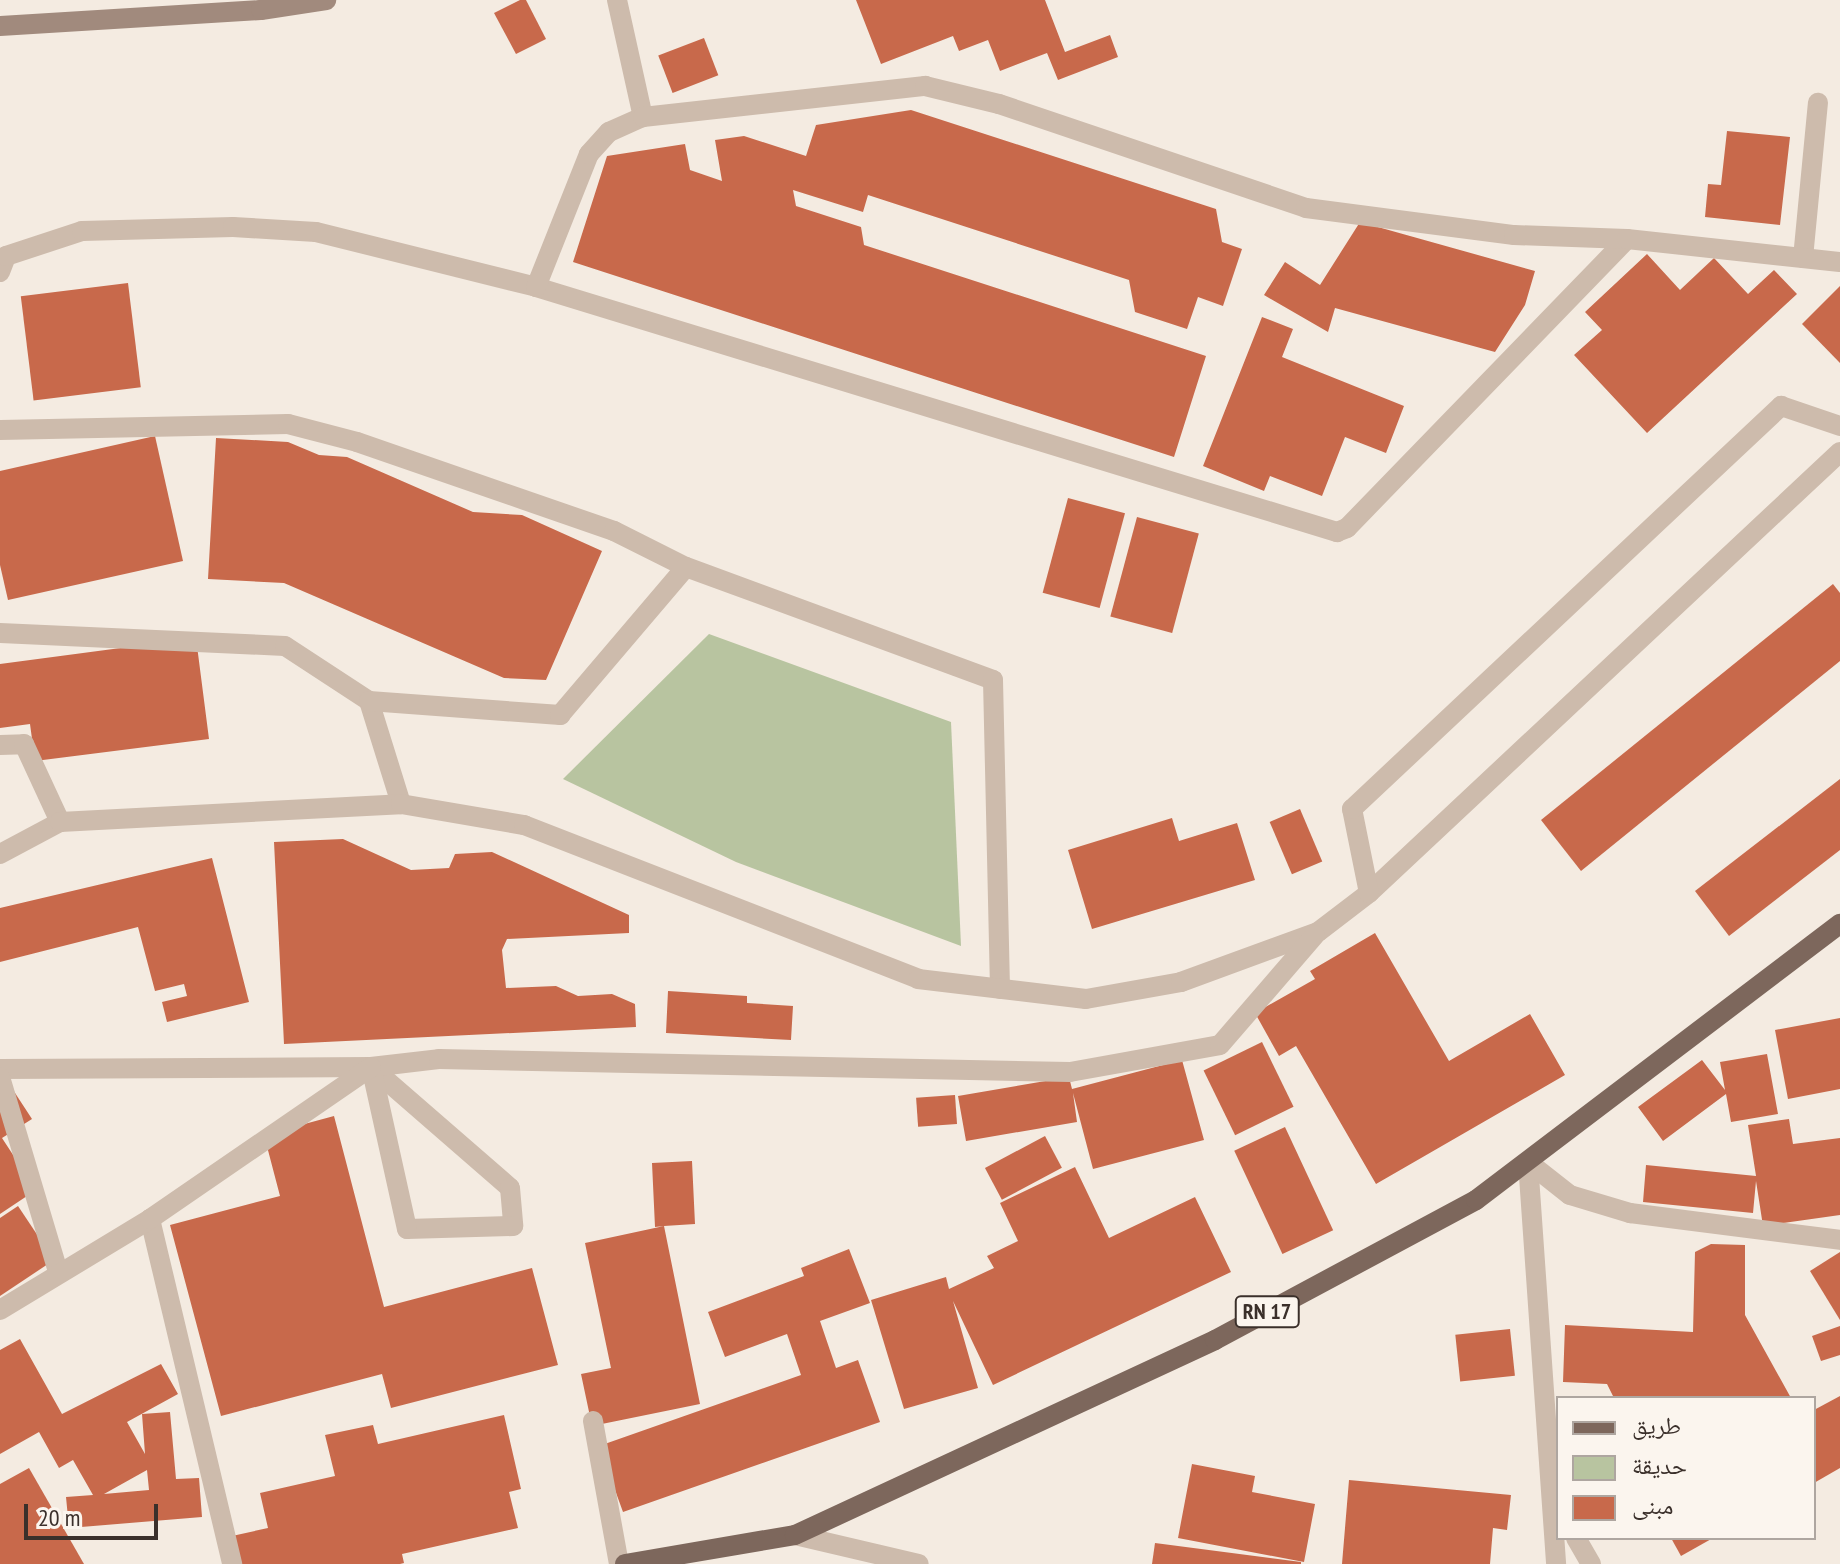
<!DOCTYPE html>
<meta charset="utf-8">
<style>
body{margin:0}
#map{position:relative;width:1840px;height:1564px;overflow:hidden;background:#f4ebe1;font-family:"PT Sans Narrow","Noto Naskh Arabic",sans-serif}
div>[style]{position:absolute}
.green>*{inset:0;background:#b8c4a0}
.building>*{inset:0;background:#c8694b;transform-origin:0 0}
.street>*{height:20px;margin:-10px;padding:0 10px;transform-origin:10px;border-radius:10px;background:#cdbbac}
.secondary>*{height:20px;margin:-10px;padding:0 10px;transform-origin:10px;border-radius:10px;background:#a18a7d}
.primary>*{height:20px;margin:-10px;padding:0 10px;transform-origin:10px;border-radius:10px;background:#7d675c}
span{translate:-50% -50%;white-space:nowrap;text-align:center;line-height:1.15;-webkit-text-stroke:6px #fbf5ee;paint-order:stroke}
.shield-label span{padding:2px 6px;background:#fbf5ee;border:2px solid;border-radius:6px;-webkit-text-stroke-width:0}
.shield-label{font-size:22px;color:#3b302b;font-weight:700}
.legend{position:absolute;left:1556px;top:1396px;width:260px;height:144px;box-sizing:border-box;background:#fbf5ee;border:2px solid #aea6a0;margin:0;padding:10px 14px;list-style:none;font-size:24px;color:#3b302b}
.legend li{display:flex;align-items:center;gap:16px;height:40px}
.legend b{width:40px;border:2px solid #aea6a0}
.scale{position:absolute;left:24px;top:1504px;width:134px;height:36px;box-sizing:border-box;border:4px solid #3b302b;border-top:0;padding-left:10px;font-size:24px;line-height:28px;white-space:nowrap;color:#3b302b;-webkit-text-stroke:6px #fbf5ee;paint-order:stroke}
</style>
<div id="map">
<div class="green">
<i style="clip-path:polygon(709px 634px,951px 722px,961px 946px,736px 862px,563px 779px)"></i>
</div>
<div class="building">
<i style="clip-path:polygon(520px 0,526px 0,546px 39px,516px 54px,494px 13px)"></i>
<i style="clip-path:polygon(856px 0,1045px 0,1065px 52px,1110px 35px,1118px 57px,1058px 80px,1047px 53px,1000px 71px,988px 40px,959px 51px,953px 36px,881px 64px)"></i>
<i style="left:704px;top:38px;width:40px;height:49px;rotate:69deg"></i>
<i style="clip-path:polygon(911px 110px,1216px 209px,1222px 242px,1242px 249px,1223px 306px,1198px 297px,1187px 329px,1135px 312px,1129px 280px,868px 195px,863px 212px,793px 190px,796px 206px,861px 227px,864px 245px,1206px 356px,1174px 457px,573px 262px,607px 156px,685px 144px,690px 170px,722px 181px,715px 140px,744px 136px,806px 156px,816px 125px)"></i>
<i style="clip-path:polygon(1727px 131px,1790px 137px,1780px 225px,1705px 217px,1708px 184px,1721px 185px)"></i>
<i style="clip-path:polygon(1360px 222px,1535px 271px,1525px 305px,1495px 352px,1335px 308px,1328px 332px,1264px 295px,1285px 262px,1320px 285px)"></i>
<i style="clip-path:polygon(1647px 254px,1680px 290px,1714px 258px,1748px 294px,1774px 270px,1797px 294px,1647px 433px,1574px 355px,1602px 330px,1585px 312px)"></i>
<i style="left:128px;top:283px;width:105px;height:108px;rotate:83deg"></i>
<i style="clip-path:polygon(1840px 286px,1840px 363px,1802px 324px)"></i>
<i style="clip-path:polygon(1262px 317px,1293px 329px,1282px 357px,1404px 406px,1386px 453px,1345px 437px,1322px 496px,1270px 476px,1264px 491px,1203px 466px)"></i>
<i style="clip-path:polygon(155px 436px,183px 561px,8px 600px,0 565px,0 471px)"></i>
<i style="clip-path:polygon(216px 438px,288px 442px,319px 455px,347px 457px,473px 512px,522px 515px,602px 551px,546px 680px,504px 678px,284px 583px,208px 579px)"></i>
<i style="left:1068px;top:498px;width:59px;height:98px;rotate:15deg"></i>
<i style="left:1137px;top:517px;width:64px;height:103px;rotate:15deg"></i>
<i style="clip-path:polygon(1833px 584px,1840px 593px,1840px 661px,1581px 871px,1541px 820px)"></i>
<i style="clip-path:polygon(196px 638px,209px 739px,35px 761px,30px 724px,0 728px,0 664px)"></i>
<i style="clip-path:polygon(1840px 779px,1840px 850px,1729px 936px,1695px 891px)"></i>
<i style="left:1300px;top:809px;width:57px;height:33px;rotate:67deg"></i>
<i style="clip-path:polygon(1172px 818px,1179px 841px,1237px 823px,1255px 880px,1092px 929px,1068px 850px)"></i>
<i style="clip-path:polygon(343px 839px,411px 870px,449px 868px,455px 854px,492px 852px,629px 915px,629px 933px,507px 939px,502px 950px,506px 988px,556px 986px,578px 996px,612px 994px,635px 1004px,636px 1027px,284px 1044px,274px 842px)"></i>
<i style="clip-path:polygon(212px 858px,249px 1002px,167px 1022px,162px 1002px,187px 996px,184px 984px,155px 991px,138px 927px,0 962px,0 908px)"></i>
<i style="clip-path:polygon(1375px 933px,1449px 1061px,1530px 1014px,1565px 1075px,1376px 1184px,1296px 1046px,1279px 1056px,1255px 1013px,1315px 979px,1310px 971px)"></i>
<i style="clip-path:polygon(668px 991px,747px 996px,747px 1003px,793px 1006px,791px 1040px,666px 1033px)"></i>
<i style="clip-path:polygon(1840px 1018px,1840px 1089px,1788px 1099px,1775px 1030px)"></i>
<i style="left:1262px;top:1042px;width:72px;height:65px;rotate:64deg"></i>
<i style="clip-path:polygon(1767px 1054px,1778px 1114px,1731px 1122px,1726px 1094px,1663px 1141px,1638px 1107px,1702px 1060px,1725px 1090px,1720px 1062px)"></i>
<i style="clip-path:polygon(1182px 1060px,1204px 1140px,1093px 1169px,1073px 1093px,1077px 1122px,966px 1141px,958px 1096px,1069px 1077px,1072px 1089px)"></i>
<i style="clip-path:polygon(0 1070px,32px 1119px,2px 1138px,36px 1190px,0 1214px)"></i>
<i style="left:955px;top:1095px;width:29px;height:39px;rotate:86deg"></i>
<i style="clip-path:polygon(334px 1116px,384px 1307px,532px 1268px,558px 1365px,391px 1408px,382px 1374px,221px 1416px,170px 1225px,280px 1196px,264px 1135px)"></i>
<i style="clip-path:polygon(1789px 1119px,1793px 1144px,1840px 1138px,1840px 1215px,1763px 1226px,1756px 1181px,1753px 1213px,1643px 1202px,1646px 1165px,1756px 1176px,1748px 1125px)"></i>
<i style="left:1285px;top:1127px;width:114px;height:56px;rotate:65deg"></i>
<i style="left:1045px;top:1136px;width:36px;height:68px;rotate:62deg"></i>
<i style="clip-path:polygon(692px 1161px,695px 1224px,664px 1226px,700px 1404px,592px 1426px,581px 1374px,611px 1368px,585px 1243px,664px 1226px,655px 1227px,652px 1163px)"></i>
<i style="clip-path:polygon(1075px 1167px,1109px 1238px,1195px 1197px,1231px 1272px,993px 1385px,953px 1301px,978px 1388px,904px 1409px,871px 1300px,946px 1277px,949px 1289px,994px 1268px,987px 1256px,1018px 1241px,1000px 1203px)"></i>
<i style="clip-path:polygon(18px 1206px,54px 1260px,0 1296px,0 1218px)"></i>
<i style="clip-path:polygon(1711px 1244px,1745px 1245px,1745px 1315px,1791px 1398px,1614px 1398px,1607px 1384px,1563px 1382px,1565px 1325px,1693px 1332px,1695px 1252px)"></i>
<i style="clip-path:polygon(849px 1249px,870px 1303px,820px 1321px,836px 1368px,858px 1360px,880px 1422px,623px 1512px,599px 1446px,801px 1375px,787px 1334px,725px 1357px,708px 1312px,804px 1276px,801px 1268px)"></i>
<i style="clip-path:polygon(1840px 1252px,1840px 1320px,1810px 1271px)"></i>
<i style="clip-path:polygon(1840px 1326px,1840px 1355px,1821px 1361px,1812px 1336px)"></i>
<i style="left:1510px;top:1329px;width:47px;height:55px;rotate:84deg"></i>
<i style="clip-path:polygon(evenodd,20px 1339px,62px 1414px,161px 1364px,178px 1394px,127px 1422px,145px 1454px,142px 1414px,170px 1412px,176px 1479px,199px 1478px,202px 1517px,69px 1528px,66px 1497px,93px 1495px,73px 1460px,59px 1468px,39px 1432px,0 1454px,0 1350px,20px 1339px,147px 1470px,149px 1490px,104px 1494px,147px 1470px)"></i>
<i style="clip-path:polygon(1840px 1396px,1840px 1468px,1814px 1483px,1814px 1410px)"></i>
<i style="clip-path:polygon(504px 1415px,521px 1489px,509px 1492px,518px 1528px,402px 1554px,404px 1563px,400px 1564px,238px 1564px,232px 1536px,268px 1528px,260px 1493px,335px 1476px,325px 1435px,373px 1425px,378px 1444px)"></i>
<i style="clip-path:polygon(1192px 1464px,1255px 1476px,1252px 1492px,1315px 1504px,1304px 1562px,1178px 1538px)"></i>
<i style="clip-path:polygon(29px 1468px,84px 1564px,0 1564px,0 1484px)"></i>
<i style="clip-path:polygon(1349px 1480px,1511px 1495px,1507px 1530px,1493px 1528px,1490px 1564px,1342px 1564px)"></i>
<i style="clip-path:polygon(1671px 1538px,1713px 1538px,1681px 1556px)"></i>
<i style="clip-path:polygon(1155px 1543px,1301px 1562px,1301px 1564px,1152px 1564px)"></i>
</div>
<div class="street">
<i style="left:617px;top:0;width:120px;rotate:77.5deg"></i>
<i style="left:1803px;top:258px;width:156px;rotate:-84.5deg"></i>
<i style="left:0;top:272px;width:17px;rotate:-69deg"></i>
<i style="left:6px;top:256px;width:80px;rotate:-18.2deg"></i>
<i style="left:82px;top:231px;width:151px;rotate:-1.5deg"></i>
<i style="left:233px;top:227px;width:83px;rotate:3.4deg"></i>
<i style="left:316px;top:232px;width:227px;rotate:14deg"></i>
<i style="left:536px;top:287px;width:838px;rotate:17.01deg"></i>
<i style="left:1337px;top:532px;width:11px;rotate:-22deg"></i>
<i style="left:1347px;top:528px;width:402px;rotate:-45.9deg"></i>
<i style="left:536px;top:287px;width:143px;rotate:-68.3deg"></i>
<i style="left:589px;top:154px;width:30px;rotate:-48deg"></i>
<i style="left:609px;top:132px;width:37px;rotate:-24deg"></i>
<i style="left:643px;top:117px;width:284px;rotate:-6.3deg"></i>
<i style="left:925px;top:86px;width:76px;rotate:13.7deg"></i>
<i style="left:999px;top:104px;width:324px;rotate:18.7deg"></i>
<i style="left:1306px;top:208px;width:210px;rotate:7.4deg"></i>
<i style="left:1514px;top:235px;width:113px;rotate:2deg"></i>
<i style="left:1627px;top:239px;width:214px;rotate:6.2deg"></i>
<i style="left:0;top:430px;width:288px;rotate:-1.2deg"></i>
<i style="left:288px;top:424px;width:71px;rotate:14.6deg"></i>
<i style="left:357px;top:442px;width:272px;rotate:19.1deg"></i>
<i style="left:614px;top:531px;width:80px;rotate:26.6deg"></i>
<i style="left:686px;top:567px;width:327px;rotate:20.2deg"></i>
<i style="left:993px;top:680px;width:309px;rotate:88.7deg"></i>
<i style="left:0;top:633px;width:285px;rotate:2.6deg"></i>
<i style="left:285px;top:646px;width:100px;rotate:33.2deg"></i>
<i style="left:369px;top:701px;width:108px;rotate:72.7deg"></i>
<i style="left:369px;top:701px;width:192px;rotate:4.2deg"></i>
<i style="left:560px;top:715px;width:194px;rotate:-49.6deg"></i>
<i style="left:0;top:745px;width:24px;rotate:-2deg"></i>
<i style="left:24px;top:744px;width:86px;rotate:65.2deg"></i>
<i style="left:0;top:854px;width:68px;rotate:-28.1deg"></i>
<i style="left:60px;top:822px;width:341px;rotate:-3deg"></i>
<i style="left:401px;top:804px;width:125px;rotate:9.7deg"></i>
<i style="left:524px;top:825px;width:423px;rotate:21.3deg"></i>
<i style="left:918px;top:979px;width:169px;rotate:6.8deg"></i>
<i style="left:1086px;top:999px;width:97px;rotate:-10.1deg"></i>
<i style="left:1181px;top:982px;width:146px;rotate:-20.1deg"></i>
<i style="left:1318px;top:932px;width:64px;rotate:-37.4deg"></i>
<i style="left:1369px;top:893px;width:645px;rotate:-43.12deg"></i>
<i style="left:1369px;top:893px;width:86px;rotate:-101.4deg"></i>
<i style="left:1352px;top:809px;width:589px;rotate:-43.21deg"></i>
<i style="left:1781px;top:406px;width:62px;rotate:18.7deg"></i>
<i style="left:371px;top:1067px;width:184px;rotate:41deg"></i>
<i style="left:510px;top:1188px;width:38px;rotate:85deg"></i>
<i style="left:513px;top:1226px;width:106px;rotate:178.4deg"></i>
<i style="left:407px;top:1229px;width:166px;rotate:-102.5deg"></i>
<i style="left:0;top:1069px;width:371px;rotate:-0.3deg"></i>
<i style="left:371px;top:1067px;width:68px;rotate:-6.7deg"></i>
<i style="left:439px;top:1059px;width:631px;rotate:1.18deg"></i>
<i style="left:1070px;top:1072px;width:152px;rotate:-10.2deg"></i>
<i style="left:1220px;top:1045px;width:145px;rotate:-49.2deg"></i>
<i style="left:0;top:1077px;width:202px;rotate:73.4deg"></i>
<i style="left:1528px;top:1162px;width:403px;rotate:86deg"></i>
<i style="left:1528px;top:1162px;width:53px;rotate:38.2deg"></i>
<i style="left:1570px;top:1195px;width:63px;rotate:16.7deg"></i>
<i style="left:1630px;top:1213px;width:212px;rotate:7.3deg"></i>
<i style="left:150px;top:1219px;width:355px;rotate:76.6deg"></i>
<i style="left:0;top:1310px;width:175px;rotate:-31.2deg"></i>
<i style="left:150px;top:1219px;width:268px;rotate:-34.5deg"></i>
<i style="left:593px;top:1421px;width:145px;rotate:79.7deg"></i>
<i style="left:795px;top:1535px;width:127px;rotate:13.2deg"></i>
<i style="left:1576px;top:1538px;width:30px;rotate:60deg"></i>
</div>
<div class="secondary">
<i style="left:0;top:26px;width:261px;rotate:-3.5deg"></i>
<i style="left:261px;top:10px;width:66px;rotate:-8.7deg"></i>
</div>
<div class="primary">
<i style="left:625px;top:1564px;width:172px;rotate:-9.7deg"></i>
<i style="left:795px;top:1535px;width:463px;rotate:-24.9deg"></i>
<i style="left:1215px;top:1340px;width:296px;rotate:-28.2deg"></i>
<i style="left:1476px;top:1200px;width:457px;rotate:-37.2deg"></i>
</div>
<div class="shield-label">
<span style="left:1267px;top:1312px">RN 17</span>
</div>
<ul class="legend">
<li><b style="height:10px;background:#7d675c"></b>طريق</li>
<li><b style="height:22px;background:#b8c4a0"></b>حديقة</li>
<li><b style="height:22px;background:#c8694b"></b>مبنى</li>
</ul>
<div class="scale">20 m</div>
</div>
